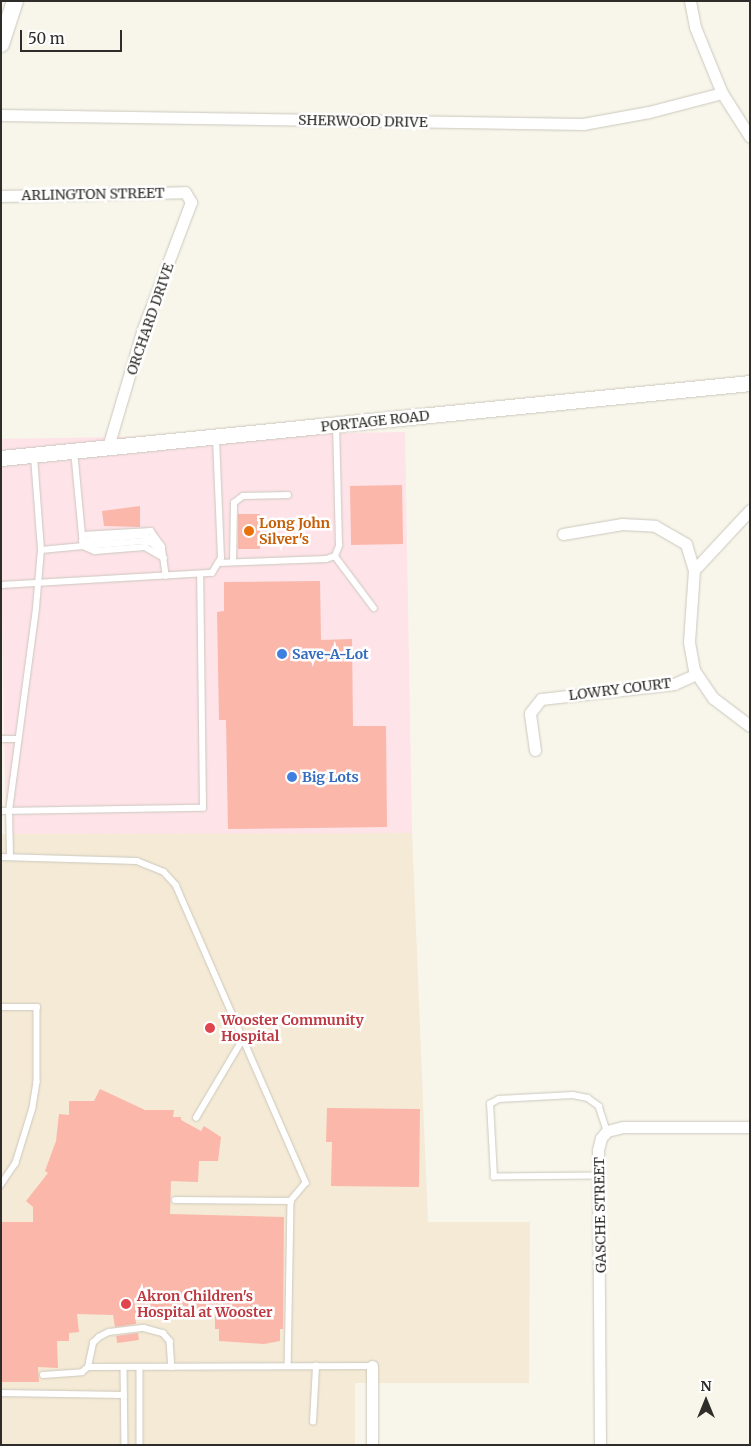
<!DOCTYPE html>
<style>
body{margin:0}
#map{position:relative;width:751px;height:1446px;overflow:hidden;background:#f8f5ea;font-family:Merriweather,serif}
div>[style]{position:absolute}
.commercial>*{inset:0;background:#fee3e8;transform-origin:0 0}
.medical>*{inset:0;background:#f5ead5}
.building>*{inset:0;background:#fab7aa;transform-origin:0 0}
.roads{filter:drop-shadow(0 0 1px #cbc8be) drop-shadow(0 0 1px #cbc8be)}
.service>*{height:5.5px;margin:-2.75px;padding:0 2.75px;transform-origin:2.75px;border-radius:2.75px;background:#fff}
.minor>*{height:11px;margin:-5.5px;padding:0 5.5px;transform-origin:5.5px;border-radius:5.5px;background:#fff}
.secondary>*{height:15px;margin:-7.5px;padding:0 7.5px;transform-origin:7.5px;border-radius:7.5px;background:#fff}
.primary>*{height:16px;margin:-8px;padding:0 8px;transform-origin:8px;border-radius:8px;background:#fff}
.dots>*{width:14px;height:14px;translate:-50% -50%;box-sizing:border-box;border:2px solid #fff;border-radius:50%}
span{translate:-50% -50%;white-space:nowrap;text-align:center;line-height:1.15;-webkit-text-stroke:5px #fff;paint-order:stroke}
.street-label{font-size:14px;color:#2e2d29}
.food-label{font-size:14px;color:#c56008;font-weight:700}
.left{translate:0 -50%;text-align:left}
.shop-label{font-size:14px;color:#366cbe;font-weight:700}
.health-label{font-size:14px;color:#be3a42;font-weight:700}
.frame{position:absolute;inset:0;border:2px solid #2e2d29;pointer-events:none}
.north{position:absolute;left:681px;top:1376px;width:50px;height:50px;-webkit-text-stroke:4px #fff;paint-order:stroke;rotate:0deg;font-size:14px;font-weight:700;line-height:20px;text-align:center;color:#2e2d29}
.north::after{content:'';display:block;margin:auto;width:18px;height:22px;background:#2e2d29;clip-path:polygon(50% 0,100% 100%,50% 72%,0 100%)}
.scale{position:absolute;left:20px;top:30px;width:102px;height:22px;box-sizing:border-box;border:2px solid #2e2d29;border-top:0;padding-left:6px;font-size:15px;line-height:18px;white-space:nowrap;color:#2e2d29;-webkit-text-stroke:4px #fff;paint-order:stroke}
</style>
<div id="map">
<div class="commercial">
<i style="left:405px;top:432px;width:401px;height:406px;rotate:89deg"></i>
</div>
<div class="medical">
<i style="clip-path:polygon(412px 833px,428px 1222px,530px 1222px,529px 1383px,355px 1383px,355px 1445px,1px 1445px,1px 834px)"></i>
</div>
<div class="building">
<i style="left:402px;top:485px;width:59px;height:52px;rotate:89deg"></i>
<i style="clip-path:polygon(140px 506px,140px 527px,104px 526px,102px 511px)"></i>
<i style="left:238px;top:514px;width:22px;height:35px"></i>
<i style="clip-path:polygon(320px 581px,321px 640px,352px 639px,353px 726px,386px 726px,387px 827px,228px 829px,226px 720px,219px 720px,217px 612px,224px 611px,224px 582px)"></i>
<i style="clip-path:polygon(100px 1089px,145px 1110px,174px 1110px,173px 1117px,181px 1117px,181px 1120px,201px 1131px,204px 1126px,221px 1137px,218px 1161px,199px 1161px,198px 1182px,171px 1181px,170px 1214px,284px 1217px,283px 1329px,280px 1329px,280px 1341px,264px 1344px,219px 1341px,219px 1329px,215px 1329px,215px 1308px,180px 1313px,179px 1310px,138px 1310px,135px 1313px,136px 1324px,115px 1327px,113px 1315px,77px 1314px,79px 1332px,69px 1333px,69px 1341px,57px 1341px,58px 1368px,38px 1367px,39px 1382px,1px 1382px,1px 1222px,33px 1222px,33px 1207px,26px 1201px,48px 1173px,45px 1171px,56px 1141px,59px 1114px,69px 1115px,69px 1101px,94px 1101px)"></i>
<i style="clip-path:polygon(327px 1108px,420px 1109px,419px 1187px,331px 1186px,332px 1142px,326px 1142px)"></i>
<i style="left:138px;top:1333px;width:7px;height:22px;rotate:82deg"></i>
</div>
<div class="roads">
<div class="service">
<i style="left:82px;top:535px;width:69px;rotate:-3.3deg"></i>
<i style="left:151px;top:531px;width:19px;rotate:54deg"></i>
<i style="left:162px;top:546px;width:30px;rotate:82deg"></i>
<i style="left:82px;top:541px;width:62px;rotate:-5.5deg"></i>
<i style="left:144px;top:535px;width:18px;rotate:29deg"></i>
<i style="left:83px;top:546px;width:13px;rotate:23deg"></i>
<i style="left:95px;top:551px;width:50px;rotate:-4.6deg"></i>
<i style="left:145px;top:547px;width:22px;rotate:30deg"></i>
<i style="left:85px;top:546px;width:59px;rotate:-4.8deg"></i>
<i style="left:144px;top:541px;width:8px;rotate:14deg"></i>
<i style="left:152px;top:543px;width:13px;rotate:42deg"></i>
<i style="left:41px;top:550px;width:42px;rotate:-5.4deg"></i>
<i style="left:83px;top:546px;width:95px;rotate:-95.4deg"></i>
<i style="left:335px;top:556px;width:65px;rotate:53.1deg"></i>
<i style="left:233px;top:562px;width:59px;rotate:-89deg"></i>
<i style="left:234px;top:503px;width:11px;rotate:-38deg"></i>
<i style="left:243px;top:496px;width:45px;rotate:-1.3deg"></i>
<i style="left:218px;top:563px;width:108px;rotate:-2.1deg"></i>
<i style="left:326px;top:559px;width:9px;rotate:-18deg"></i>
<i style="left:335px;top:556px;width:11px;rotate:-68deg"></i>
<i style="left:339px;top:546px;width:121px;rotate:-91.4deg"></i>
<i style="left:1px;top:585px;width:211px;rotate:-3.3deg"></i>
<i style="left:212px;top:573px;width:17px;rotate:-59deg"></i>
<i style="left:221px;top:558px;width:121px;rotate:-92.4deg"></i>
<i style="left:1px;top:739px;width:16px"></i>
<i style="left:1px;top:811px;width:202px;rotate:-0.9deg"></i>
<i style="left:203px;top:808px;width:233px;rotate:-90.7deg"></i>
<i style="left:1px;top:857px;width:136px;rotate:1.7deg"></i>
<i style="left:137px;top:861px;width:29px;rotate:22deg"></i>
<i style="left:164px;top:872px;width:18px;rotate:47deg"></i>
<i style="left:176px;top:885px;width:325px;rotate:66.4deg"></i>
<i style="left:306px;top:1183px;width:23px;rotate:130deg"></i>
<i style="left:291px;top:1201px;width:165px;rotate:91deg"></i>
<i style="left:10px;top:857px;width:46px;rotate:-91.2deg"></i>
<i style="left:9px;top:811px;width:205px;rotate:-82.4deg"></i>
<i style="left:36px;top:608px;width:58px;rotate:-85.1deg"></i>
<i style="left:41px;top:550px;width:93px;rotate:-94.3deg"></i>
<i style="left:1px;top:1007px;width:36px"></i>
<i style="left:37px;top:1007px;width:75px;rotate:90deg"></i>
<i style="left:37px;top:1082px;width:26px;rotate:99deg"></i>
<i style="left:33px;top:1108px;width:58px;rotate:107.2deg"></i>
<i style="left:16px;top:1163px;width:27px;rotate:124deg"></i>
<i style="left:196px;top:1118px;width:94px;rotate:-59.3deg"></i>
<i style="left:599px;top:1176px;width:105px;rotate:179.5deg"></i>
<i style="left:494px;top:1177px;width:73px;rotate:-93.1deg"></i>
<i style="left:490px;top:1104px;width:10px;rotate:-29deg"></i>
<i style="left:499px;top:1099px;width:74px;rotate:-3.1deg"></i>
<i style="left:573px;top:1095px;width:15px;rotate:11deg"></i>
<i style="left:588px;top:1098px;width:14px;rotate:36deg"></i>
<i style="left:599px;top:1106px;width:26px;rotate:72deg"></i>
<i style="left:175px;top:1200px;width:116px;rotate:0.5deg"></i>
<i style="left:88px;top:1367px;width:25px;rotate:-78deg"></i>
<i style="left:93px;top:1343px;width:8px;rotate:-45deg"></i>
<i style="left:99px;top:1337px;width:11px;rotate:-27deg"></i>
<i style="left:109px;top:1332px;width:35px;rotate:-7deg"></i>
<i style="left:144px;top:1328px;width:20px;rotate:15deg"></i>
<i style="left:163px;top:1333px;width:11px;rotate:49deg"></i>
<i style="left:170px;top:1341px;width:26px;rotate:86deg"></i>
<i style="left:124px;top:1367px;width:78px;rotate:89.3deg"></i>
<i style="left:140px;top:1367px;width:78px;rotate:90deg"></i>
<i style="left:43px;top:1375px;width:39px;rotate:-4deg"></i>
<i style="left:82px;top:1372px;width:8px;rotate:-40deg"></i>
<i style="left:88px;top:1367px;width:284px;rotate:-0.2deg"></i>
<i style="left:1px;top:1393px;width:123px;rotate:0.9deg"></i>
<i style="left:313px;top:1422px;width:56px;rotate:-86.9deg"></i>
</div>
<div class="minor">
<i style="left:690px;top:1px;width:26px;rotate:79deg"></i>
<i style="left:695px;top:27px;width:71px;rotate:67.8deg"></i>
<i style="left:722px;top:93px;width:52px;rotate:57.5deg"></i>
<i style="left:1px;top:115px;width:582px;rotate:0.89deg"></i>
<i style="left:583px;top:124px;width:67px;rotate:-10.3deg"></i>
<i style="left:649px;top:112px;width:75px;rotate:-14.6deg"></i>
<i style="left:1px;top:196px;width:184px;rotate:-1.2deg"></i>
<i style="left:185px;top:192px;width:12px;rotate:59deg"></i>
<i style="left:191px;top:202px;width:139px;rotate:110.7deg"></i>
<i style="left:142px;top:332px;width:120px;rotate:106.5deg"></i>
<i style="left:750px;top:510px;width:82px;rotate:133deg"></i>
<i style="left:694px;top:570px;width:72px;rotate:94deg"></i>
<i style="left:689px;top:642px;width:28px;rotate:80deg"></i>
<i style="left:694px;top:670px;width:34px;rotate:56deg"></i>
<i style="left:713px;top:698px;width:46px;rotate:37.1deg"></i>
<i style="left:563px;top:534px;width:60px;rotate:-9.6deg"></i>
<i style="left:622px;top:524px;width:33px;rotate:3deg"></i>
<i style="left:655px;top:526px;width:36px;rotate:30deg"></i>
<i style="left:686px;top:544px;width:27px;rotate:73deg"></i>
<i style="left:535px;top:750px;width:37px;rotate:-98deg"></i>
<i style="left:530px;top:713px;width:18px;rotate:-52deg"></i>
<i style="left:541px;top:699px;width:134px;rotate:-6.4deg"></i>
<i style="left:674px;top:684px;width:24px;rotate:-24deg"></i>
<i style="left:372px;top:1366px;width:79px;rotate:90deg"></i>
<i style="left:600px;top:1445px;width:295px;rotate:-90.4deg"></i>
<i style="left:598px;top:1150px;width:12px;rotate:-76deg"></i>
<i style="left:601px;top:1138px;width:9px;rotate:-49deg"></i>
<i style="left:607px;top:1131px;width:16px;rotate:-14deg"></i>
<i style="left:623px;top:1127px;width:127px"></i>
</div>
<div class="secondary">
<i style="left:1px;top:458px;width:753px;rotate:-5.72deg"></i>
</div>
<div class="primary">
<i style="left:1px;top:44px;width:45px;rotate:-72deg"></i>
</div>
</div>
<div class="dots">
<i style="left:249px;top:531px;background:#e8710a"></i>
<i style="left:282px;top:654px;background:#3f7fe0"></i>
<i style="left:292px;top:777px;background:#3f7fe0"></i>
<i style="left:210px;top:1028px;background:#e0444e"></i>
<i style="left:126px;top:1304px;background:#e0444e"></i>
</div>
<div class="street-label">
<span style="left:363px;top:121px;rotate:1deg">SHERWOOD DRIVE</span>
<span style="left:93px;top:194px;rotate:-1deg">ARLINGTON STREET</span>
<span style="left:150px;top:319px;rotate:-71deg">ORCHARD DRIVE</span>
<span style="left:375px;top:421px;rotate:-6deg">PORTAGE ROAD</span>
<span style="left:620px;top:689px;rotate:-7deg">LOWRY COURT</span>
<span style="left:600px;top:1215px;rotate:-91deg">GASCHE STREET</span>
</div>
<div class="food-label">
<span class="left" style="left:259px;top:531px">Long John<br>Silver's</span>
</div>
<div class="shop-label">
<span class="left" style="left:292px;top:654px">Save-A-Lot</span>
<span class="left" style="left:302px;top:777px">Big Lots</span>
</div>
<div class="health-label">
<span class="left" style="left:221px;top:1028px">Wooster Community<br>Hospital</span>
<span class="left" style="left:137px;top:1304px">Akron Children's<br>Hospital at Wooster</span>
</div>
<div class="frame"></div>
<div class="north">N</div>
<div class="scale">50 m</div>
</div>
